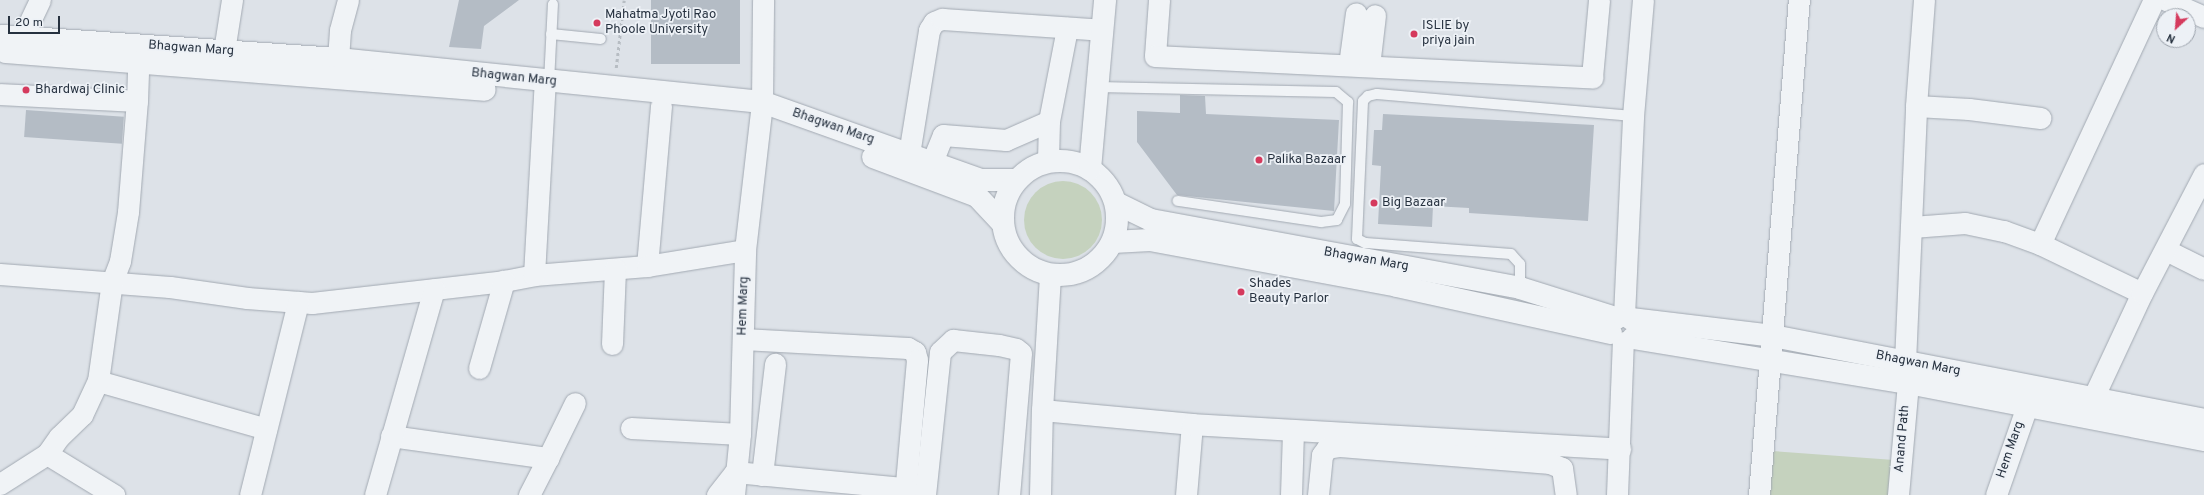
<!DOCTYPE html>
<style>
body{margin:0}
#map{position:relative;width:2204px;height:495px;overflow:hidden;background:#dde2e8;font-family:Overpass,sans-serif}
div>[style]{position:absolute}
.green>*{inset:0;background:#c5d2be}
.round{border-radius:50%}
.building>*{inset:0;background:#b4bcc5;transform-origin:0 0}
.path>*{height:2.5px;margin-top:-1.25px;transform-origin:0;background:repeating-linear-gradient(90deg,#b7bdc3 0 3px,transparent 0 6px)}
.roads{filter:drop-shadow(0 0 1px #a2a9b2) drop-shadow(0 0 1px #a2a9b2)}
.service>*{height:10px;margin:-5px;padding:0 5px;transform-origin:5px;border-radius:5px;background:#f0f3f6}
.minor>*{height:21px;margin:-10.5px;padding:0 10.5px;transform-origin:10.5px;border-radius:10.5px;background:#f0f3f6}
.tertiary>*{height:22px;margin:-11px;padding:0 11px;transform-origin:11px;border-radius:11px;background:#f0f3f6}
.tertiary>.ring{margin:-11px;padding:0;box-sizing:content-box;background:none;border:22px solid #f0f3f6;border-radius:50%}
.dots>*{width:11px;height:11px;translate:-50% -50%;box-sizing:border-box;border:2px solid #edf1f6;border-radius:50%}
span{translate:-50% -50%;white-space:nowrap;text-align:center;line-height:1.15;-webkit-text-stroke:3.5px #edf1f6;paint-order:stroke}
.poi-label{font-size:13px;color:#26313f}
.left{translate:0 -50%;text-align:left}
.street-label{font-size:13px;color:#26313f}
.north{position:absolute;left:2156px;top:8px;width:40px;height:40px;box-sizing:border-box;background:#edf1f6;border:1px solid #9da4ad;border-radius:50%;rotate:206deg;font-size:11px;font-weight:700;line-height:16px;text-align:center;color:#26313f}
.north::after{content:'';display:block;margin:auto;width:14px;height:18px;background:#d53a5d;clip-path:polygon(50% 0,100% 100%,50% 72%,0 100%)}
.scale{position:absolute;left:8px;top:16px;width:52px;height:18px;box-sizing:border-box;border:2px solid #26313f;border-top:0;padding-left:5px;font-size:12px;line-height:14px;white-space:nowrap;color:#26313f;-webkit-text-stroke:3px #edf1f6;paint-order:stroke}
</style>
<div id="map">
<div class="green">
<i class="round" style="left:1024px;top:181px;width:78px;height:78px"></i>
<i style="clip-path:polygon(1772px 451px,1894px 460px,1892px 495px,1769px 495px)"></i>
</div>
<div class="building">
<i style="clip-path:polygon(459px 0,519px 0,484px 26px,481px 49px,449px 47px)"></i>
<i style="left:651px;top:0;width:89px;height:64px"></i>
<i style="clip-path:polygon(1180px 95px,1205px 96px,1206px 114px,1339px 120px,1334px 211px,1177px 195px,1137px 142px,1137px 111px,1180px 113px)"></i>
<i style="left:26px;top:110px;width:98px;height:27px;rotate:4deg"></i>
<i style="clip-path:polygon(1383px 114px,1594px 125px,1588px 221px,1469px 213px,1469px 208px,1433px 206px,1432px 227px,1378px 224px,1381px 166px,1372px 165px,1374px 130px,1382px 130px)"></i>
</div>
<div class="path">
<i style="left:616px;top:68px;width:68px;rotate:-83.3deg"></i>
</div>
<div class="roads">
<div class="service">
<i style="left:551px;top:34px;width:50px;rotate:5.7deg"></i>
<i style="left:549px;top:82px;width:78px;rotate:-87.1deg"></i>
<i style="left:1097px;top:87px;width:239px;rotate:1.2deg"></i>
<i style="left:1336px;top:92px;width:16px;rotate:40deg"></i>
<i style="left:1348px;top:102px;width:102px;rotate:91.7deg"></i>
<i style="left:1345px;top:204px;width:18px;rotate:117deg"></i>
<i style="left:1337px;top:220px;width:16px;rotate:173deg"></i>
<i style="left:1321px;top:222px;width:145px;rotate:-171.6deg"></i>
<i style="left:1520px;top:288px;width:24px;rotate:-90deg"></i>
<i style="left:1520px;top:264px;width:13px;rotate:-132deg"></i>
<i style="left:1511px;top:254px;width:146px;rotate:-175.7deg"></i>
<i style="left:1365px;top:243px;width:9px;rotate:-153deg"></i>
<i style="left:1357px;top:239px;width:138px;rotate:-87.5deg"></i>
<i style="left:1363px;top:101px;width:7px;rotate:-45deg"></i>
<i style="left:1368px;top:96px;width:9px;rotate:-13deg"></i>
<i style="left:1377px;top:94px;width:257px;rotate:4.9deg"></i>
</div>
<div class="minor">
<i style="left:1159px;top:0;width:56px;rotate:94.1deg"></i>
<i style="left:1155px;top:56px;width:438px;rotate:2.8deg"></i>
<i style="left:1592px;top:77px;width:77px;rotate:-84.8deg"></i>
<i style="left:2166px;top:0;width:42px;rotate:24.1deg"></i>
<i style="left:22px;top:38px;width:42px;rotate:-64.7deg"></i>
<i style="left:224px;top:51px;width:52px;rotate:-81.1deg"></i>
<i style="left:338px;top:59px;width:29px;rotate:-86deg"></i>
<i style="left:340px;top:30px;width:31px;rotate:-75deg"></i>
<i style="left:1349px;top:65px;width:52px;rotate:-82.3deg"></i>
<i style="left:1369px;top:66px;width:51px;rotate:-83.3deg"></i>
<i style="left:0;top:94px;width:137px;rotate:2.9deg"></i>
<i style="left:1916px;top:106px;width:53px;rotate:3.2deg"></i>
<i style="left:1969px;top:109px;width:72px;rotate:7.2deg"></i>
<i style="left:909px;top:154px;width:126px;rotate:-80.8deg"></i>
<i style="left:929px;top:30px;width:9px;rotate:-58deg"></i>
<i style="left:934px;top:22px;width:9px;rotate:-21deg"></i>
<i style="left:942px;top:19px;width:160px;rotate:3.9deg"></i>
<i style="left:1048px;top:161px;width:40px;rotate:-88.6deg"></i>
<i style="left:1049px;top:121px;width:95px;rotate:-79deg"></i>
<i style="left:932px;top:162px;width:29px;rotate:-68deg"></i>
<i style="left:943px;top:135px;width:63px;rotate:4.5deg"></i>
<i style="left:1006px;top:140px;width:47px;rotate:-23.8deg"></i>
<i style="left:1912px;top:227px;width:53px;rotate:-4.3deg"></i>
<i style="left:1965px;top:223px;width:40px;rotate:12deg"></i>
<i style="left:2004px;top:231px;width:38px;rotate:20deg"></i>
<i style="left:2040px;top:244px;width:113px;rotate:25.7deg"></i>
<i style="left:2040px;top:244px;width:269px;rotate:-65deg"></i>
<i style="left:2166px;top:250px;width:42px;rotate:26.6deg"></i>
<i style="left:647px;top:266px;width:161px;rotate:-85deg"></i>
<i style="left:0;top:274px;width:170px;rotate:4.4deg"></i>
<i style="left:170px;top:287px;width:78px;rotate:8.1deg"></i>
<i style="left:247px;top:298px;width:65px;rotate:4.4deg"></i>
<i style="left:312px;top:303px;width:193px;rotate:-6.5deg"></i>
<i style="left:504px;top:281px;width:31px;rotate:-11deg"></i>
<i style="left:534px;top:275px;width:113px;rotate:-4.6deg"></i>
<i style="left:647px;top:266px;width:99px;rotate:-9.3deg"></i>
<i style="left:534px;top:275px;width:194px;rotate:-86.8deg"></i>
<i style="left:1624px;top:316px;width:200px;rotate:-87.4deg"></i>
<i style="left:1633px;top:116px;width:116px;rotate:-85.1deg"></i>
<i style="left:743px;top:339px;width:165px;rotate:3.1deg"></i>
<i style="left:908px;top:348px;width:8px;rotate:30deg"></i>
<i style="left:915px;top:352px;width:8px;rotate:76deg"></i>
<i style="left:917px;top:360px;width:136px;rotate:95.1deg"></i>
<i style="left:612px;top:344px;width:75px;rotate:-87.7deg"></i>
<i style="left:479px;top:368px;width:91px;rotate:-74deg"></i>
<i style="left:98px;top:381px;width:175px;rotate:15.9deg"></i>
<i style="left:2093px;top:398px;width:116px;rotate:-65deg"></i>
<i style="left:2142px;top:293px;width:134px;rotate:-62.5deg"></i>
<i style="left:1042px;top:410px;width:151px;rotate:5.3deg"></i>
<i style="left:1192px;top:424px;width:71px;rotate:94.8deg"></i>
<i style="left:1192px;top:424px;width:429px;rotate:3.3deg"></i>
<i style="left:631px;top:428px;width:109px;rotate:3.2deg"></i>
<i style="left:391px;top:436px;width:159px;rotate:8deg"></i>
<i style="left:548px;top:458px;width:42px;rotate:117.2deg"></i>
<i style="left:47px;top:454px;width:21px;rotate:-55deg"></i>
<i style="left:59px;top:437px;width:32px;rotate:-44deg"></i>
<i style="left:82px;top:415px;width:38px;rotate:-65deg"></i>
<i style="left:98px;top:381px;width:100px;rotate:-82deg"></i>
<i style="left:112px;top:282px;width:22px;rotate:-69deg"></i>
<i style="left:120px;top:261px;width:50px;rotate:-80.7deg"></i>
<i style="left:128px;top:212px;width:111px;rotate:-85.4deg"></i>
<i style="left:137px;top:101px;width:38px;rotate:-88deg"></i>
<i style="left:138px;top:63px;width:17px;rotate:-103deg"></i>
<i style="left:548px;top:458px;width:61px;rotate:-63.9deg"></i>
<i style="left:762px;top:475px;width:112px;rotate:-83.3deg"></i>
<i style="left:0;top:484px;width:56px;rotate:-32.6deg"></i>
<i style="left:47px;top:454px;width:79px;rotate:31.5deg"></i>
<i style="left:250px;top:495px;width:199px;rotate:-76deg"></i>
<i style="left:375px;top:495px;width:214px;rotate:-74deg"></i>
<i style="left:717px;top:495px;width:29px;rotate:-52deg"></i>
<i style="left:735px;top:472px;width:171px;rotate:5.4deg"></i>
<i style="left:734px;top:495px;width:61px;rotate:-84.4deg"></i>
<i style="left:740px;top:434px;width:184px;rotate:-88.4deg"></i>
<i style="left:745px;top:250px;width:149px;rotate:-83.4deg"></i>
<i style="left:762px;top:102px;width:102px;rotate:-89.4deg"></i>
<i style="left:925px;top:495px;width:144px;rotate:-84deg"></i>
<i style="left:940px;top:352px;width:18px;rotate:-43deg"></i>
<i style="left:953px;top:340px;width:46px;rotate:6.2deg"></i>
<i style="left:999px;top:345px;width:17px;rotate:13deg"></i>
<i style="left:1016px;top:349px;width:6px;rotate:39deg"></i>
<i style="left:1021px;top:353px;width:143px;rotate:94.8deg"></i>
<i style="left:1040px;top:495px;width:85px;rotate:-88.7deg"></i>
<i style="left:1042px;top:410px;width:135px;rotate:-86.6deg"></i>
<i style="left:1291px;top:495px;width:65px;rotate:-88.2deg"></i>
<i style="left:1318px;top:495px;width:40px;rotate:-84.3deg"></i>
<i style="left:1322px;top:455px;width:9px;rotate:-54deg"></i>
<i style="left:1327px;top:448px;width:13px;rotate:-9deg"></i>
<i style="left:1340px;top:446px;width:211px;rotate:4.6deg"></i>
<i style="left:1550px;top:463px;width:13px;rotate:23deg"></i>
<i style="left:1562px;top:468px;width:27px;rotate:82deg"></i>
<i style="left:1617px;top:495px;width:153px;rotate:-87.8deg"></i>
<i style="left:1759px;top:495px;width:497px;rotate:-85.4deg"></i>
<i style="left:1898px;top:495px;width:112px;rotate:-84.9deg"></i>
<i style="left:1908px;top:383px;width:21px;rotate:-98deg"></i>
<i style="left:1905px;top:362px;width:256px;rotate:-87.5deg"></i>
<i style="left:1916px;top:106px;width:106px;rotate:-85.7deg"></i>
<i style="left:1996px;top:495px;width:94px;rotate:-70.8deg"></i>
</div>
<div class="tertiary">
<i style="left:0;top:36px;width:339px;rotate:3.9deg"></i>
<i style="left:338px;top:59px;width:426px;rotate:5.8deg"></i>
<i style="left:762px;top:102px;width:232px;rotate:19.6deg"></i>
<i style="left:981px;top:180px;width:34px"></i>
<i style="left:6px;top:52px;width:480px;rotate:4.5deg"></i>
<i style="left:873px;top:157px;width:111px;rotate:20.6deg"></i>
<i style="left:977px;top:196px;width:35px;rotate:47deg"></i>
<i class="ring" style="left:1003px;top:161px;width:92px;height:92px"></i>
<i style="left:1090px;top:169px;width:170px;rotate:-84.9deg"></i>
<i style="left:1116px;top:203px;width:39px;rotate:26deg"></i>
<i style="left:1151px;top:220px;width:375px;rotate:10.4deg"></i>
<i style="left:1520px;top:288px;width:101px;rotate:17.4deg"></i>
<i style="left:1113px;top:242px;width:37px;rotate:-3deg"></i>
<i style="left:1150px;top:240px;width:251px;rotate:10.5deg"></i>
<i style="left:1397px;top:286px;width:219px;rotate:12.4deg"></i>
<i style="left:1631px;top:319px;width:143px;rotate:6.8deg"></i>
<i style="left:1773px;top:336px;width:439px;rotate:11deg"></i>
<i style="left:1633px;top:338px;width:279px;rotate:9.3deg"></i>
<i style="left:1908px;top:383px;width:301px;rotate:10.9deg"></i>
</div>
</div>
<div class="dots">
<i style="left:597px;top:23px;background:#d53a5d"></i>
<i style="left:1414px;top:34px;background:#d53a5d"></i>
<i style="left:26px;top:90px;background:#d53a5d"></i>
<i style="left:1259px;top:160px;background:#d53a5d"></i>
<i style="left:1374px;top:203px;background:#d53a5d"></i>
<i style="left:1241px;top:292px;background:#d53a5d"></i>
</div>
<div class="poi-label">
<span class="left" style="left:605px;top:23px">Mahatma Jyoti Rao<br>Phoole University</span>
<span class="left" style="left:1422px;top:34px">ISLIE by<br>priya jain</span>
<span class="left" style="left:35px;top:90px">Bhardwaj Clinic</span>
<span class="left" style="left:1267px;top:160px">Palika Bazaar</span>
<span class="left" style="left:1382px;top:203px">Big Bazaar</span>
<span class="left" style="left:1249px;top:292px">Shades<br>Beauty Parlor</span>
</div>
<div class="street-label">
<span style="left:191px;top:49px;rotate:4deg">Bhagwan Marg</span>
<span style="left:514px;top:78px;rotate:6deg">Bhagwan Marg</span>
<span style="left:833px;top:127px;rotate:19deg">Bhagwan Marg</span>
<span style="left:1366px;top:260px;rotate:10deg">Bhagwan Marg</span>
<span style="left:744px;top:306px;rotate:-88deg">Hem Marg</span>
<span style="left:1918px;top:364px;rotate:11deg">Bhagwan Marg</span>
<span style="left:1903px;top:439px;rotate:-85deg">Anand Path</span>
<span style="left:2011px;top:450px;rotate:-71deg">Hem Marg</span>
</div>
<div class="north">N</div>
<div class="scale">20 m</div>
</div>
